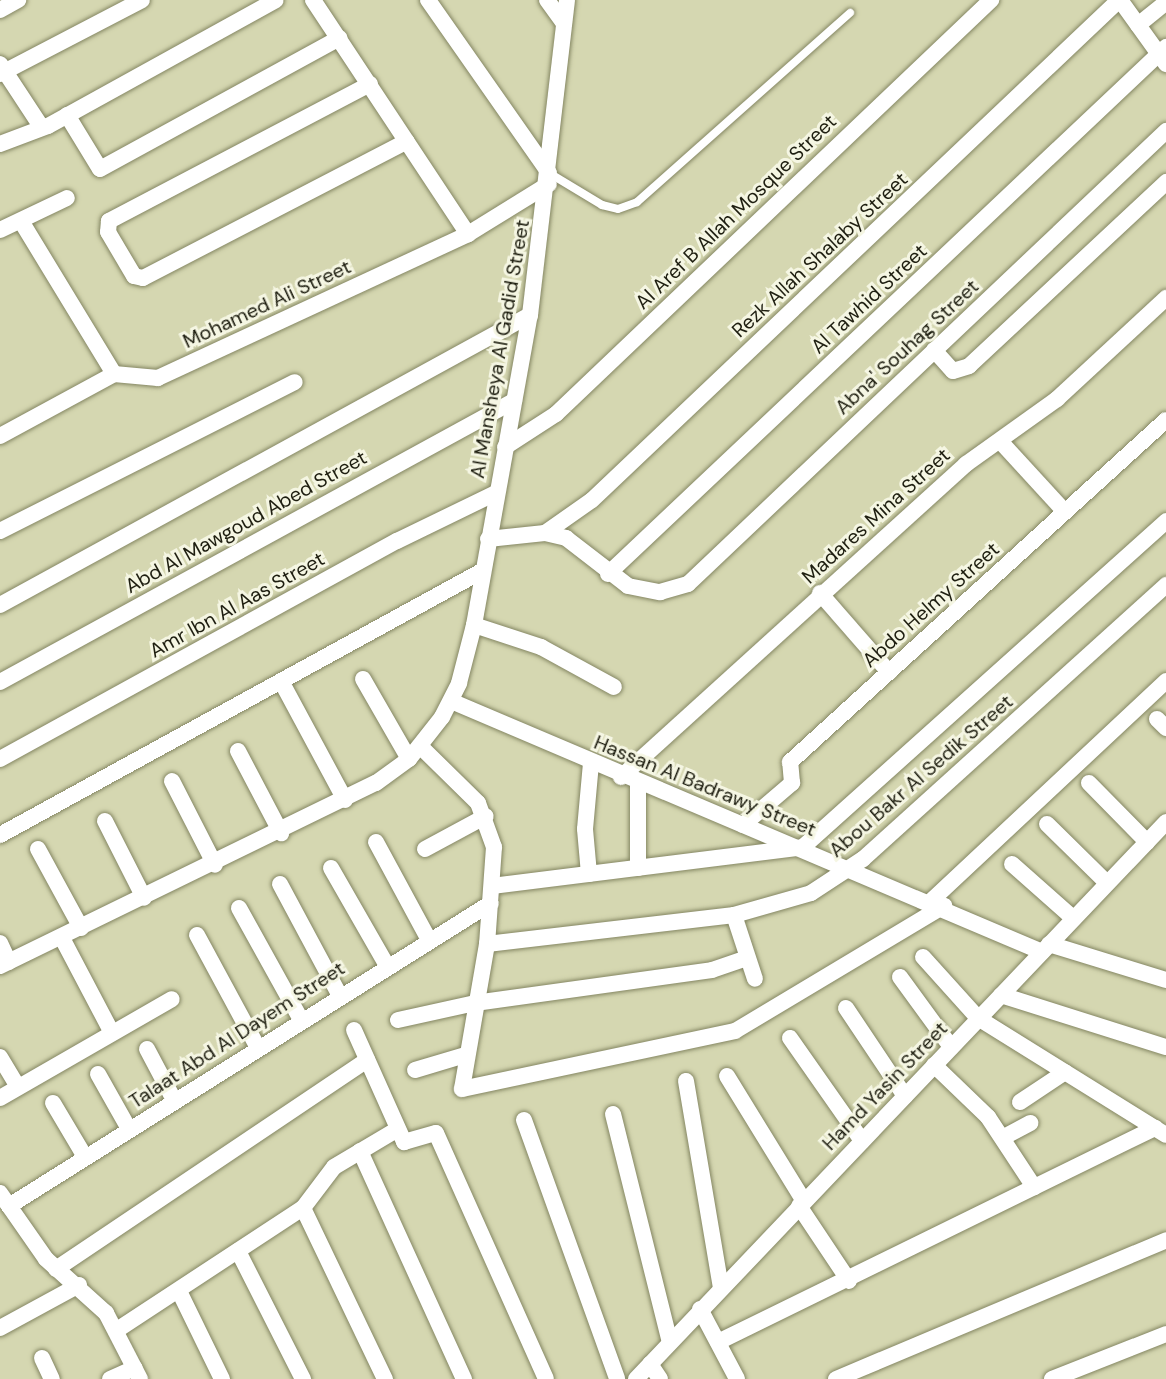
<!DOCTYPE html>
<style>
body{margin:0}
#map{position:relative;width:1166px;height:1379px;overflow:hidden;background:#d5d7b1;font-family:"DM Sans",sans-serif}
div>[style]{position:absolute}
.roads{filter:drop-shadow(0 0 2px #848662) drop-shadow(0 0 2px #848662)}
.service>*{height:8px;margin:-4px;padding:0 4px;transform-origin:4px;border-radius:4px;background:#fff}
.minor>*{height:16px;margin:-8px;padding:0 8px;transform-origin:8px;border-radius:8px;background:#fff}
span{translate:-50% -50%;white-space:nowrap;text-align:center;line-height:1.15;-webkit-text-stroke:6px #f5f6e3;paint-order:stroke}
.street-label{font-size:20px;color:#1e1e10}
</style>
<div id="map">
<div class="roads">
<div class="service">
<i style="left:549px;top:173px;width:62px;rotate:31.1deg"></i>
<i style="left:602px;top:205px;width:16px;rotate:14deg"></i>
<i style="left:618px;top:209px;width:20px;rotate:-20deg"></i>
<i style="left:637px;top:202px;width:285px;rotate:-41.6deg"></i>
</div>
<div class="minor">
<i style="left:313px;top:0;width:281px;rotate:56.5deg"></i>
<i style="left:428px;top:0;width:211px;rotate:55deg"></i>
<i style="left:547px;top:0;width:29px;rotate:54deg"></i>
<i style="left:1120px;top:0;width:79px;rotate:54.3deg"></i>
<i style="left:0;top:10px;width:21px;rotate:-29deg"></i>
<i style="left:1138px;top:25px;width:36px;rotate:-39deg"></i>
<i style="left:0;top:64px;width:73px;rotate:56.7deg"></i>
<i style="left:0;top:74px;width:160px;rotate:-27.5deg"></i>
<i style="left:370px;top:84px;width:295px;rotate:152.3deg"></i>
<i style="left:109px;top:221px;width:11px;rotate:95deg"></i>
<i style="left:108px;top:232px;width:51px;rotate:59.4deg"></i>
<i style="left:134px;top:276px;width:9px;rotate:13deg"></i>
<i style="left:143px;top:278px;width:297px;rotate:-27.4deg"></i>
<i style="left:67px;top:115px;width:63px;rotate:58.6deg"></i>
<i style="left:100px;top:169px;width:273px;rotate:-28.7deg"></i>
<i style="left:0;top:144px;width:51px;rotate:-20.6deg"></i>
<i style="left:48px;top:126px;width:260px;rotate:-28.9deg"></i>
<i style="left:21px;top:221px;width:179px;rotate:58.7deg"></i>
<i style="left:0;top:230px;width:74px;rotate:-25.5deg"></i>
<i style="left:934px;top:350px;width:28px;rotate:48deg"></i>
<i style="left:953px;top:371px;width:17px;rotate:-17deg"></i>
<i style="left:969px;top:366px;width:270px;rotate:-43deg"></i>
<i style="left:0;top:436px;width:130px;rotate:-28.5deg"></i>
<i style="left:114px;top:374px;width:44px;rotate:5.2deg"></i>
<i style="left:158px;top:378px;width:342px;rotate:-24.9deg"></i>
<i style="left:468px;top:234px;width:95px;rotate:-31.7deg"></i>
<i style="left:1000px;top:441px;width:96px;rotate:47.5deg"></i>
<i style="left:505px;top:447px;width:61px;rotate:-32.9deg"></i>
<i style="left:556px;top:414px;width:601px;rotate:-43.58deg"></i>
<i style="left:0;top:531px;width:330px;rotate:-26.8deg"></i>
<i style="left:545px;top:533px;width:57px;rotate:-35.1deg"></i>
<i style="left:592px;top:500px;width:726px;rotate:-43.49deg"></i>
<i style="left:488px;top:539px;width:57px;rotate:-6deg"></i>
<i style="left:545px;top:533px;width:22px;rotate:13deg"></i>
<i style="left:566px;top:538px;width:78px;rotate:37.7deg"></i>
<i style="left:628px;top:586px;width:33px;rotate:11deg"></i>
<i style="left:660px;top:592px;width:29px;rotate:-16deg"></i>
<i style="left:688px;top:584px;width:659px;rotate:-43.46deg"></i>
<i style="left:608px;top:574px;width:768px;rotate:-43.36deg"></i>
<i style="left:820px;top:593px;width:105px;rotate:48.9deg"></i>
<i style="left:0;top:605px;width:604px;rotate:-28.69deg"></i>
<i style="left:474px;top:625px;width:71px;rotate:18.2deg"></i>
<i style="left:541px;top:647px;width:83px;rotate:28.7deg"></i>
<i style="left:363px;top:679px;width:92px;rotate:60.1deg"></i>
<i style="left:281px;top:681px;width:135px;rotate:61.7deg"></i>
<i style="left:0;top:682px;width:586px;rotate:-28.67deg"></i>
<i style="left:451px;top:701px;width:642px;rotate:23.01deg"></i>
<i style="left:1157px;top:719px;width:13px;rotate:45deg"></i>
<i style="left:420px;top:746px;width:81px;rotate:44.5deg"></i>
<i style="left:478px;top:803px;width:47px;rotate:70deg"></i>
<i style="left:494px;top:847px;width:97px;rotate:94.1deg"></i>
<i style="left:487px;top:944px;width:147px;rotate:99.8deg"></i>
<i style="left:462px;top:1089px;width:279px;rotate:-12deg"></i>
<i style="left:735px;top:1031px;width:244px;rotate:-30.9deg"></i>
<i style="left:238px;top:751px;width:93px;rotate:62.3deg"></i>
<i style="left:0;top:759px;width:453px;rotate:-28.8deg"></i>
<i style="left:397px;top:541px;width:110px;rotate:-25.9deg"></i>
<i style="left:621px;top:777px;width:466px;rotate:-42.2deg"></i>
<i style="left:966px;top:464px;width:112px;rotate:-35.5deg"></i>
<i style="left:1057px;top:399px;width:149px;rotate:-42.8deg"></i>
<i style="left:172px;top:781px;width:94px;rotate:62.9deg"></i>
<i style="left:1089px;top:783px;width:83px;rotate:45.5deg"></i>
<i style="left:105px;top:821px;width:86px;rotate:63.1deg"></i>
<i style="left:1047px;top:824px;width:84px;rotate:44.5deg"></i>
<i style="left:743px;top:825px;width:65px;rotate:-40.6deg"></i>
<i style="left:792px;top:783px;width:21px;rotate:-95deg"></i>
<i style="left:790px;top:762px;width:508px;rotate:-42.29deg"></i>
<i style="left:0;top:835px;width:550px;rotate:-28.71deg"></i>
<i style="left:376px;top:842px;width:109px;rotate:61.6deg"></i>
<i style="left:38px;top:849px;width:90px;rotate:61.4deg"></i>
<i style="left:425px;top:849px;width:69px;rotate:-28.4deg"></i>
<i style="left:1012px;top:864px;width:81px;rotate:41.5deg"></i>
<i style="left:331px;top:868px;width:111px;rotate:60.2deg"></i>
<i style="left:638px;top:868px;width:84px;rotate:-90deg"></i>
<i style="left:589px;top:874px;width:45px;rotate:-95.1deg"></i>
<i style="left:585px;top:829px;width:66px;rotate:-84.8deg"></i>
<i style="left:280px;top:884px;width:125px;rotate:61.8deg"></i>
<i style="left:492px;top:886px;width:313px;rotate:-7.1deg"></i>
<i style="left:803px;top:847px;width:488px;rotate:-41.9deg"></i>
<i style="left:931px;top:901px;width:322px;rotate:-43.1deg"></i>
<i style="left:239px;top:908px;width:126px;rotate:61deg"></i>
<i style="left:734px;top:915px;width:67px;rotate:71.8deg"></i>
<i style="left:197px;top:935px;width:126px;rotate:61.6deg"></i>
<i style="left:62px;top:938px;width:107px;rotate:62.2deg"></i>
<i style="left:0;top:943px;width:21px;rotate:65deg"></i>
<i style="left:487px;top:944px;width:249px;rotate:-6.7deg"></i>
<i style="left:734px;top:915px;width:80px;rotate:-15.9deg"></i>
<i style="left:811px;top:893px;width:62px;rotate:-33.2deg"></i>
<i style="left:863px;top:859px;width:409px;rotate:-42.1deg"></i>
<i style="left:1049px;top:944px;width:122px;rotate:17.1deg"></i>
<i style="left:923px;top:957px;width:82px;rotate:48deg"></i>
<i style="left:978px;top:1018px;width:221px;rotate:31.9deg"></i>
<i style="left:0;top:966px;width:418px;rotate:-26deg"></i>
<i style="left:376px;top:783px;width:41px;rotate:-36deg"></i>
<i style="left:409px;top:759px;width:53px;rotate:-51.8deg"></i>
<i style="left:442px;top:717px;width:38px;rotate:-63deg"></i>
<i style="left:459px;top:683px;width:60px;rotate:-75.5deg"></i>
<i style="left:474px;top:625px;width:315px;rotate:-79.8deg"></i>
<i style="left:530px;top:315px;width:317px;rotate:-83.3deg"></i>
<i style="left:900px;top:977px;width:87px;rotate:53.9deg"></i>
<i style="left:1001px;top:995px;width:173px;rotate:17.5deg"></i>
<i style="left:846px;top:1008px;width:106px;rotate:56.2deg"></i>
<i style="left:398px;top:1020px;width:79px;rotate:-12.4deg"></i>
<i style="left:475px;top:1003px;width:239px;rotate:-7.9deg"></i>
<i style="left:712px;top:970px;width:37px;rotate:-19deg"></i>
<i style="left:354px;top:1030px;width:123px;rotate:65.9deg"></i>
<i style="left:404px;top:1142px;width:33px;rotate:-16deg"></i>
<i style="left:436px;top:1133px;width:269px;rotate:65.9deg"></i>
<i style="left:790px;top:1038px;width:126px;rotate:55deg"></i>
<i style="left:147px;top:1049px;width:58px;rotate:62.1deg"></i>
<i style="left:0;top:1057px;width:35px;rotate:59deg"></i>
<i style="left:934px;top:1065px;width:75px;rotate:43.9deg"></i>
<i style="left:988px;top:1117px;width:84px;rotate:56.7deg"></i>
<i style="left:415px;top:1070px;width:52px;rotate:-16.7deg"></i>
<i style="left:98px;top:1074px;width:63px;rotate:60.6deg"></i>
<i style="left:727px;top:1076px;width:147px;rotate:58.4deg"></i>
<i style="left:686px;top:1081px;width:210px;rotate:80.4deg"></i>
<i style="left:0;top:1098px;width:198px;rotate:-29.9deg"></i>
<i style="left:1020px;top:1102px;width:54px;rotate:-33.7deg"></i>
<i style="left:53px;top:1103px;width:63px;rotate:59.3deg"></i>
<i style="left:613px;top:1114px;width:235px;rotate:76deg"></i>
<i style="left:524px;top:1120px;width:275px;rotate:70.2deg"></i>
<i style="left:1004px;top:1137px;width:30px;rotate:-28deg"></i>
<i style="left:360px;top:1151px;width:251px;rotate:65.5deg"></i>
<i style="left:0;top:1193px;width:80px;rotate:55.1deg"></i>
<i style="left:46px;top:1259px;width:81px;rotate:42deg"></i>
<i style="left:106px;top:1313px;width:74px;rotate:62.7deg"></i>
<i style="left:9px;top:1206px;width:569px;rotate:-32.15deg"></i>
<i style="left:799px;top:1206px;width:90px;rotate:56.3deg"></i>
<i style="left:303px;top:1208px;width:190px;rotate:64.4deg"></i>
<i style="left:238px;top:1251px;width:144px;rotate:63.1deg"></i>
<i style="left:56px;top:1269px;width:375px;rotate:-33.9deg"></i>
<i style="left:179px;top:1291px;width:98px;rotate:64deg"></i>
<i style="left:700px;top:1309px;width:79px;rotate:62.1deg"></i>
<i style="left:0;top:1328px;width:90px;rotate:-28.6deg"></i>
<i style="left:117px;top:1330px;width:222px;rotate:-33.3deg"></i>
<i style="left:303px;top:1208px;width:51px;rotate:-52.9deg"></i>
<i style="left:334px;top:1167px;width:74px;rotate:-30.7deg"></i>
<i style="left:718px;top:1342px;width:487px;rotate:-26.1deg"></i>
<i style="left:42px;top:1358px;width:23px;rotate:65deg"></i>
<i style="left:650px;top:1364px;width:18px;rotate:56deg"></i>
<i style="left:110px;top:1379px;width:27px;rotate:-24deg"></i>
<i style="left:636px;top:1379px;width:769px;rotate:-46.42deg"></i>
<i style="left:836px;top:1379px;width:358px;rotate:-22.8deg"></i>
<i style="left:1052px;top:1379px;width:123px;rotate:-21.5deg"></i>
</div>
</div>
<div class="street-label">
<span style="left:736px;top:212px;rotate:-44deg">Al Aref B Allah Mosque Street</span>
<span style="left:820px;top:255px;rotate:-43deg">Rezk Allah Shalaby Street</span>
<span style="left:869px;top:299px;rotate:-43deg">Al Tawhid Street</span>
<span style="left:267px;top:304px;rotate:-25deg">Mohamed Ali Street</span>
<span style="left:907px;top:347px;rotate:-43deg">Abna' Souhag Street</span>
<span style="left:500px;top:349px;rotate:-80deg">Al Mansheya Al Gadid Street</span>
<span style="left:876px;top:516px;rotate:-42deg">Madares Mina Street</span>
<span style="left:246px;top:522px;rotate:-29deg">Abd Al Mawgoud Abed Street</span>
<span style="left:237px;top:605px;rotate:-29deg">Amr Ibn Al Aas Street</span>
<span style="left:931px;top:605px;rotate:-42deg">Abdo Helmy Street</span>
<span style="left:921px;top:776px;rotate:-41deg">Abou Bakr Al Sedik Street</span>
<span style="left:705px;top:786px;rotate:22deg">Hassan Al Badrawy Street</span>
<span style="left:237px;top:1035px;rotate:-33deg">Talaat Abd Al Dayem Street</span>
<span style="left:885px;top:1086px;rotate:-46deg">Hamd Yasin Street</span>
</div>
</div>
